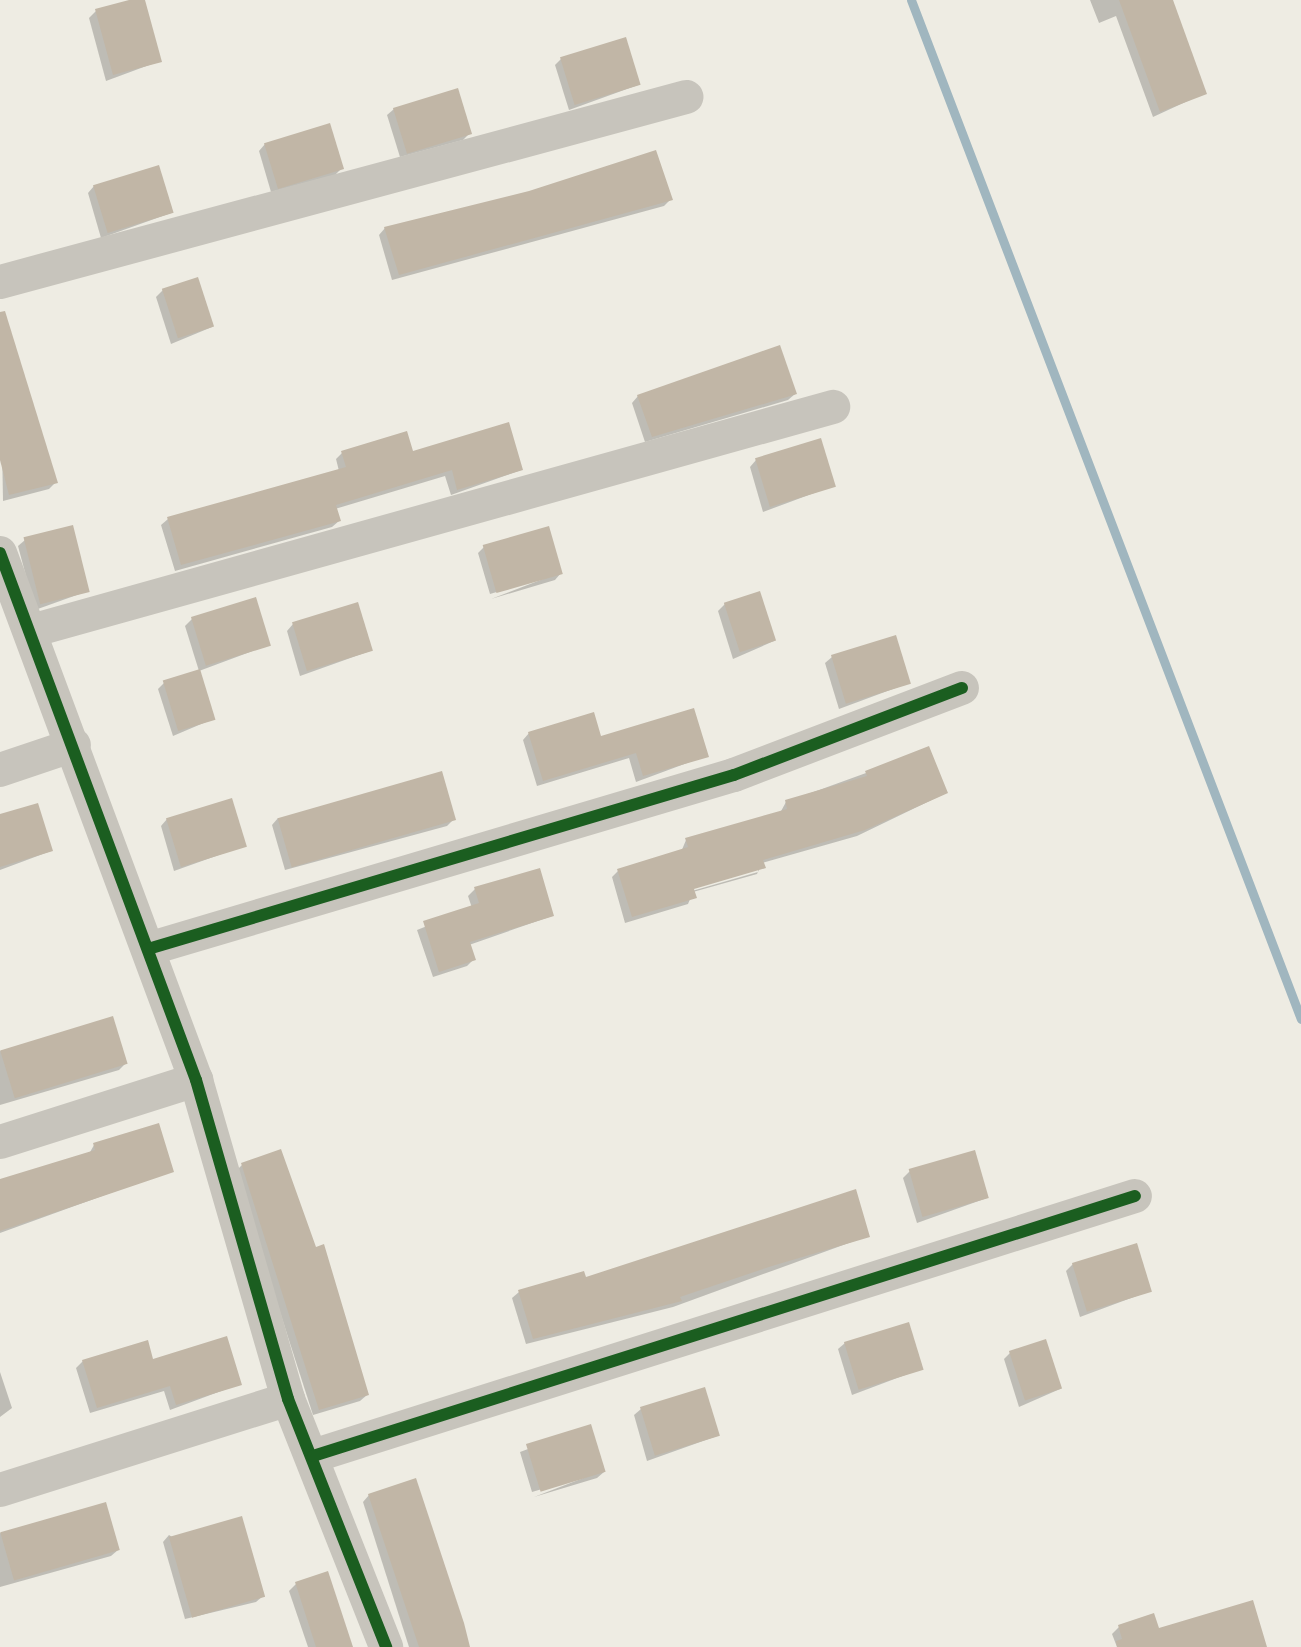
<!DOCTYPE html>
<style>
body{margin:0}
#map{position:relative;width:1301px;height:1647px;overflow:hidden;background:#eeece3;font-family:"PT Sans Narrow",sans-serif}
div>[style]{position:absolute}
.shadow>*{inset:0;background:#0003}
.stream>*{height:9px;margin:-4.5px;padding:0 4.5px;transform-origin:4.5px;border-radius:4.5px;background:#a0b6bf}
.building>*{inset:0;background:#c1b6a6;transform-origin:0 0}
.street>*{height:34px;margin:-17px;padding:0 17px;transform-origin:17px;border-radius:17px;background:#c7c4bc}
.cycleway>*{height:12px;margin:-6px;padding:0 6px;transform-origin:6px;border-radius:6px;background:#1b5e20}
span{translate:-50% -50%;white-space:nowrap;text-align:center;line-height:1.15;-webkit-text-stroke:6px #faf7ec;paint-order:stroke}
</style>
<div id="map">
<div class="shadow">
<i style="clip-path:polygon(143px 0,160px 61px,106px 81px,89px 18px,96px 11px)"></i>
<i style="clip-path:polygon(1090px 0,1151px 0,1205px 93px,1153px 117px,1116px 16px,1099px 23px)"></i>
<i style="clip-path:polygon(562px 58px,638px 85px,569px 110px,555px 65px)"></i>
<i style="clip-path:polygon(394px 109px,470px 133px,463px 140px,400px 157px,387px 115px)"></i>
<i style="clip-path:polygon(265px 144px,342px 168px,335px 175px,271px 192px,259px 151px)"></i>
<i style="clip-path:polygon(94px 186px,171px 213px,101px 238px,88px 193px)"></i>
<i style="clip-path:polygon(670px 200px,664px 206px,392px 280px,379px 235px,385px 228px)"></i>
<i style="clip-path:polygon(163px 290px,212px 327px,171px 344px,156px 297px)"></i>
<i style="clip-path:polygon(0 331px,56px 482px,49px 489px,3px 501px)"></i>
<i style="clip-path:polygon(795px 394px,788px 400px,645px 442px,632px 403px,638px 396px)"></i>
<i style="clip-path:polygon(342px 453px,411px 453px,521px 470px,451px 495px,445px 476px,335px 509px,339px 521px,332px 527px,175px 571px,161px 525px,168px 519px,339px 471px,336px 459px)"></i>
<i style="clip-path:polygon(756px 460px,833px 486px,763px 512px,750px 467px)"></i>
<i style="clip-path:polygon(25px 540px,88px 591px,35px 610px,18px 546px)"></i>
<i style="clip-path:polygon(484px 547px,561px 573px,555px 580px,491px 599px,556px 574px,490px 594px,478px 553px)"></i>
<i style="clip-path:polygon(725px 604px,774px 641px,733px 659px,718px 611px)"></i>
<i style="clip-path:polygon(192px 619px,269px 645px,199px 671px,185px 626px)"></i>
<i style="clip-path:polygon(293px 624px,370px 651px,300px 676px,287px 631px)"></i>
<i style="clip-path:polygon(832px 657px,909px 683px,839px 709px,825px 663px)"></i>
<i style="clip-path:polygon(164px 683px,213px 719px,173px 736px,158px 689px)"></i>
<i style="clip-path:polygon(529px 733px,600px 738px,706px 756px,636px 782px,629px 758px,537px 786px,523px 740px)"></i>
<i style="clip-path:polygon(evenodd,866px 773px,946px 793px,857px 836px,762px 863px,757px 874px,693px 892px,688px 904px,625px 923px,612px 877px,618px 871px,681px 852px,686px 840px,780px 813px,786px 802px,866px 773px,758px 868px,758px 872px,685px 893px,684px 889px,758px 868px)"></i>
<i style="clip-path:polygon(0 816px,51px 851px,0 870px)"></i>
<i style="clip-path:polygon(278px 818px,454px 819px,447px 826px,285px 870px,272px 825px)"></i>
<i style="clip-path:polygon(167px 819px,244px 846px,174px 871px,161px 826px)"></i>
<i style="clip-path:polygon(475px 889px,552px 916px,469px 945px,473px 960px,467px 966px,433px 977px,417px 930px,472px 908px,468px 896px)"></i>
<i style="clip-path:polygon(0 1051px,126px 1063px,119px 1070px,0 1105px)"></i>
<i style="clip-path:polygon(94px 1145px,171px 1171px,0 1233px,0 1182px,89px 1154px)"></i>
<i style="clip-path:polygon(242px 1165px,367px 1395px,360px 1401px,313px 1415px,235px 1172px)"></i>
<i style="clip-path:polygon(910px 1171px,987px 1198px,917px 1223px,903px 1178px)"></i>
<i style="clip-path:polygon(868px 1236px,673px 1307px,526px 1344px,512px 1298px,519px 1292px,584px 1280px)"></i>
<i style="clip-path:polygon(1073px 1264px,1150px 1291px,1080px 1317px,1066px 1271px)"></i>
<i style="clip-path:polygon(845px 1343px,921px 1369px,852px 1395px,838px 1349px)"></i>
<i style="clip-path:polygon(1011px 1352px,1060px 1389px,1019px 1407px,1004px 1359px)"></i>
<i style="clip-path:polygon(83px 1361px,152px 1361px,240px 1384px,170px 1410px,164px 1391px,90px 1413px,76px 1368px)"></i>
<i style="clip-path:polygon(0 1372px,12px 1408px,0 1417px)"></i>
<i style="clip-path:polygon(641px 1409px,717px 1436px,647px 1461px,634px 1415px)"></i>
<i style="clip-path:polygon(590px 1426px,604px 1472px,597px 1478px,534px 1497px,599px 1472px,532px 1492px,520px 1452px)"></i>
<i style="clip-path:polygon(369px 1495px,469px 1647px,409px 1647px,363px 1502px)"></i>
<i style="clip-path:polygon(0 1533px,118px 1550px,111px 1556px,0 1587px)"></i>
<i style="clip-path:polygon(169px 1535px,263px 1596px,256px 1602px,185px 1619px,163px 1542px)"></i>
<i style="clip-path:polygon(296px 1584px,351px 1647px,308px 1647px,289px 1591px)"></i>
<i style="clip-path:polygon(1119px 1627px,1158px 1630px,1265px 1647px,1117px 1647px,1112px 1634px)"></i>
</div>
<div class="stream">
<i style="left:911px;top:0;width:1091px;rotate:69.06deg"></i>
</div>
<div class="building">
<i style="clip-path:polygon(129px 0,145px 0,162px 62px,113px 75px,95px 9px)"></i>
<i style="clip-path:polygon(1119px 0,1173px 0,1207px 94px,1160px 112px)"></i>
<i style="left:626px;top:37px;width:50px;height:69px;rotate:73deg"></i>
<i style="left:458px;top:88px;width:48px;height:68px;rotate:73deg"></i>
<i style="left:330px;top:123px;width:48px;height:69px;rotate:73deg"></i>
<i style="clip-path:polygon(656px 150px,673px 200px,399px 275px,384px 227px,529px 191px)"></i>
<i style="left:159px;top:165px;width:50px;height:69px;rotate:73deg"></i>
<i style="left:198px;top:277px;width:52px;height:38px;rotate:72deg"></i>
<i style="clip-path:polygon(5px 311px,58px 483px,9px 495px,0 460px,0 312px)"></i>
<i style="clip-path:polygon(780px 345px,797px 394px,652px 437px,637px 395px)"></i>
<i style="clip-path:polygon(509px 422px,523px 470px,457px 490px,452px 470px,336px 505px,341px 521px,181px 565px,167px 517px,346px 467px,341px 451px,407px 431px,413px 451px)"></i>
<i style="left:821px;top:438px;width:51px;height:69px;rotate:73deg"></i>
<i style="left:73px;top:525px;width:69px;height:51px;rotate:76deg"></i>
<i style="left:549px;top:526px;width:50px;height:69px;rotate:74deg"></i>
<i style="left:760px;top:591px;width:52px;height:38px;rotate:72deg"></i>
<i style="left:256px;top:597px;width:51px;height:68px;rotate:73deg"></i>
<i style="left:358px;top:602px;width:51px;height:69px;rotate:73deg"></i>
<i style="left:896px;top:635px;width:51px;height:68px;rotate:73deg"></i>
<i style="left:200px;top:669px;width:53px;height:39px;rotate:73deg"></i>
<i style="clip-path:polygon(694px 708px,709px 757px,643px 776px,636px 753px,543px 781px,528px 732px,594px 712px,601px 736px)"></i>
<i style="clip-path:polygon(929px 746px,948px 793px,865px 830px,763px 860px,766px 868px,694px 889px,697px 898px,632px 917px,617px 869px,688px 847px,685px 838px,787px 809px,785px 800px,867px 776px,865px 771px)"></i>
<i style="left:442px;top:771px;width:51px;height:171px;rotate:74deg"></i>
<i style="left:232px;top:798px;width:51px;height:69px;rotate:73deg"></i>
<i style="clip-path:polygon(38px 803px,53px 851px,0 867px,0 814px)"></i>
<i style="clip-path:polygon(540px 868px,554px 916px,470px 942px,476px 960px,439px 972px,423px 921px,479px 903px,474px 887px)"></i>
<i style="left:113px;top:1016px;width:50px;height:118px;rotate:73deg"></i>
<i style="clip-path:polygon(159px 1123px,174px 1172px,0 1231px,0 1179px,95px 1150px,93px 1143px)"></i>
<i style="clip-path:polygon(281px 1149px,316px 1247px,324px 1244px,369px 1395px,319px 1410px,241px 1163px)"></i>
<i style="left:975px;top:1150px;width:50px;height:69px;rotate:74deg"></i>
<i style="clip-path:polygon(856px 1189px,870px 1237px,772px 1266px,680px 1297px,682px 1301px,533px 1339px,518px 1290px,584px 1271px,586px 1277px)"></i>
<i style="left:1137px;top:1243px;width:51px;height:68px;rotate:73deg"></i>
<i style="left:909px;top:1322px;width:50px;height:68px;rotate:73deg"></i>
<i style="clip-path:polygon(227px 1336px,242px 1385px,176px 1405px,170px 1386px,97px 1408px,82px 1360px,148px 1340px,153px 1359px)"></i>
<i style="left:1046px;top:1339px;width:52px;height:39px;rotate:72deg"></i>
<i style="left:705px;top:1387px;width:51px;height:68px;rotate:73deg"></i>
<i style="left:591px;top:1424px;width:50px;height:68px;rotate:73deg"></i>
<i style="clip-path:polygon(416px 1478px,464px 1623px,470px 1647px,419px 1647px,368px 1494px)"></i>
<i style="left:106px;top:1502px;width:50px;height:110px;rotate:74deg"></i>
<i style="left:242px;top:1516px;width:84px;height:76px;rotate:74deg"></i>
<i style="clip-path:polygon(328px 1571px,353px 1647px,316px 1647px,295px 1582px)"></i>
<i style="clip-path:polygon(1253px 1600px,1267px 1647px,1117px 1647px,1116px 1641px,1122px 1639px,1118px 1625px,1154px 1613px,1159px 1628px)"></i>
</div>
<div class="street">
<i style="left:0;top:282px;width:711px;rotate:-15.09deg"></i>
<i style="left:0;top:553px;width:562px;rotate:69.6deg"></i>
<i style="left:196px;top:1080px;width:332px;rotate:73.9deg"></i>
<i style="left:288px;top:1399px;width:267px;rotate:68.4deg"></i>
<i style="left:31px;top:631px;width:833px;rotate:-15.61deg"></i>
<i style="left:0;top:770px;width:78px;rotate:-18.7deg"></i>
<i style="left:148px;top:949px;width:611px;rotate:-16.54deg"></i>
<i style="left:734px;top:775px;width:244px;rotate:-20.9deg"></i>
<i style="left:0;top:1142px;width:206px;rotate:-17.6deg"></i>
<i style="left:313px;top:1456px;width:862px;rotate:-17.55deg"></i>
<i style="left:0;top:1490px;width:302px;rotate:-17.5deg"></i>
</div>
<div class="cycleway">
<i style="left:0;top:553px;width:562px;rotate:69.6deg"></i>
<i style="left:196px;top:1080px;width:332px;rotate:73.9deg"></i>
<i style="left:288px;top:1399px;width:267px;rotate:68.4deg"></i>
<i style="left:148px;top:949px;width:611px;rotate:-16.54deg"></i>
<i style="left:734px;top:775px;width:244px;rotate:-20.9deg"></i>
<i style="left:313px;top:1456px;width:862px;rotate:-17.55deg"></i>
</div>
</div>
